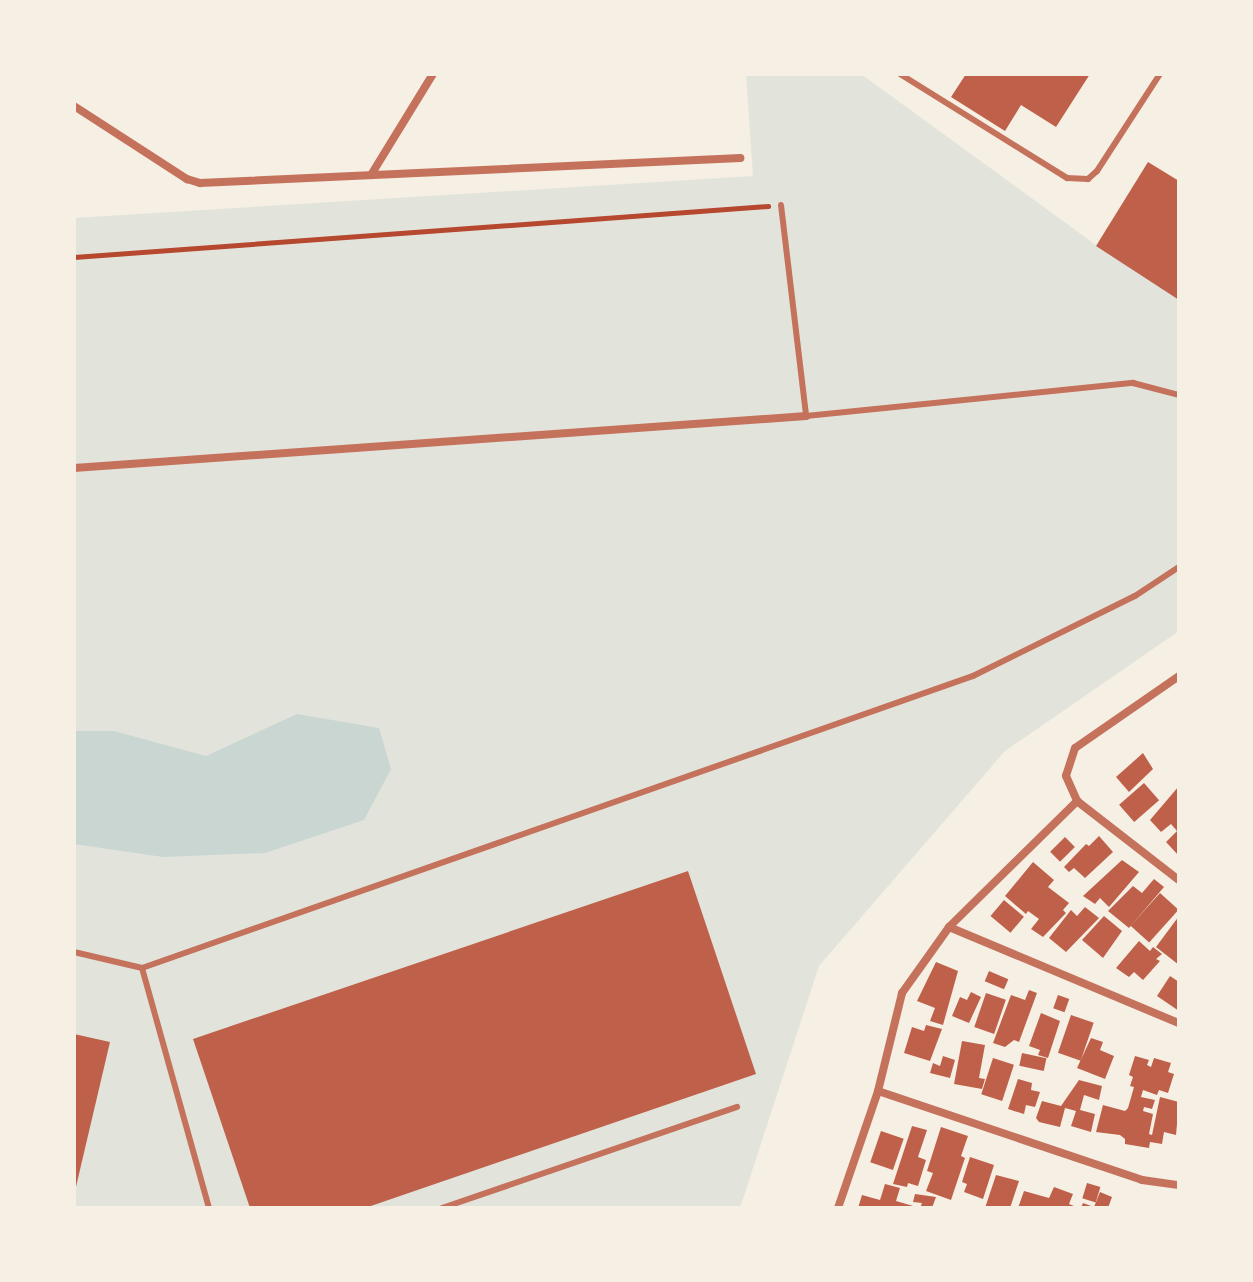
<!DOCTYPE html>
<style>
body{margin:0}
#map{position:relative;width:1253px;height:1282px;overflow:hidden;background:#f6efe4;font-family:"Open Sans",sans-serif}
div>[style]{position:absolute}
.green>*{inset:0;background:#e2e4dc}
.water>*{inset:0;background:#c9d6d2}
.building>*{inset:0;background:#bf614a;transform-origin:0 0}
.path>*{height:5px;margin:-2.5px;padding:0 2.5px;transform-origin:2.5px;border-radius:2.5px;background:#b5482f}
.service>*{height:6px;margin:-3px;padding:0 3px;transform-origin:3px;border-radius:3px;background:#c5725c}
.minor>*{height:8px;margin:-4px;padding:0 4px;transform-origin:4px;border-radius:4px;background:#c5725c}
span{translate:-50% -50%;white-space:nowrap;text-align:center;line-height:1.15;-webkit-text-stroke:8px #f6efe4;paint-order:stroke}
.frame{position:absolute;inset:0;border:76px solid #f6efe4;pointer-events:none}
</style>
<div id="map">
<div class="green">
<i style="clip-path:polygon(746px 74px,861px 74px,1100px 248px,1179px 300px,1179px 631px,1005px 751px,819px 966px,740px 1208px,74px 1208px,74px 218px,753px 176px)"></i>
</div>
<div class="water">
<i style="clip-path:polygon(297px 714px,379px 728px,391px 769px,364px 820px,265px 853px,163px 857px,74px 844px,74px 731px,114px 731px,206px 756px)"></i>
</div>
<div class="building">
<i style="clip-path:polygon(966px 74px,1090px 74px,1056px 127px,1021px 105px,1005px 131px,951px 97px)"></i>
<i style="clip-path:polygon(1148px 162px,1179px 181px,1179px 300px,1096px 246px)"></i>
<i style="clip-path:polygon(1143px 753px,1153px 769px,1129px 792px,1116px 777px)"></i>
<i style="left:1144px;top:783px;width:23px;height:33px;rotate:49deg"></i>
<i style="clip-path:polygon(1179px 786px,1179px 856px,1166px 842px,1177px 831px,1171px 824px,1161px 832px,1150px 820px)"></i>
<i style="clip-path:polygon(1099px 836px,1113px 852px,1085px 878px,1074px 868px,1069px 872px,1064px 867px,1086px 844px,1089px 846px)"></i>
<i style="left:1065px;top:837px;width:14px;height:21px;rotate:45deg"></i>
<i style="clip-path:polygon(1122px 860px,1139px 872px,1109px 907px,1100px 898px,1095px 904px,1083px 896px)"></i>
<i style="clip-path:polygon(1033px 862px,1054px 880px,1048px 887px,1069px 903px,1063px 910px,1066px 913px,1043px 937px,1031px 929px,1039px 919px,1028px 911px,1026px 914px,1005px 896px)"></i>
<i style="clip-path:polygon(688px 871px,756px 1074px,365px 1208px,250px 1208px,193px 1039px)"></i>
<i style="clip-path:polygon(1154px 879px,1164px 887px,1129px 928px,1108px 911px,1133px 886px,1142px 893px)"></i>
<i style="left:1160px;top:893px;width:25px;height:44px;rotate:42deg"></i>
<i style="left:1004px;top:900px;width:26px;height:21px;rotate:40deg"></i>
<i style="clip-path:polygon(1085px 907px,1099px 918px,1066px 952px,1049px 938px,1071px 910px,1077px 916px)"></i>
<i style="clip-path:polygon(1104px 916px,1122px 931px,1103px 958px,1082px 940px)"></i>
<i style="clip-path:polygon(1179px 916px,1179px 965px,1156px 947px)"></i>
<i style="clip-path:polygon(1139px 941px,1150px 951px,1153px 947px,1162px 954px,1156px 959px,1160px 961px,1143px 980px,1134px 972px,1129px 977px,1116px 968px)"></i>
<i style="clip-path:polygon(936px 962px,958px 971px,943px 1025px,930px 1021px,935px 1008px,917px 1001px)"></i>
<i style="left:989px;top:971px;width:21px;height:11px;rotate:23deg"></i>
<i style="clip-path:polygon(1170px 976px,1179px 982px,1179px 1011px,1157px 996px)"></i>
<i style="clip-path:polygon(1029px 990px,1037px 993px,1019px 1042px,1014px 1040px,1005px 1047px,993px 1043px,1011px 995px,1025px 1000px)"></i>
<i style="clip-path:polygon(971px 992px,981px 997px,969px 1023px,952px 1016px,960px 997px,967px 1000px)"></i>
<i style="left:986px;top:993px;width:21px;height:36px;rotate:19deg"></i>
<i style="left:1058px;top:995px;width:12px;height:14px;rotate:20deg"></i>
<i style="clip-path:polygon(1041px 1013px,1060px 1021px,1048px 1058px,1038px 1055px,1040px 1050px,1029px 1046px)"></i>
<i style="left:1071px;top:1015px;width:24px;height:40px;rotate:19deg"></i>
<i style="clip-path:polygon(926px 1025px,942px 1029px,930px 1061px,904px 1053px,912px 1027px,924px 1031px)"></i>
<i style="clip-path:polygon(74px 1034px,110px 1042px,75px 1191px,74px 1191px)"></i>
<i style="clip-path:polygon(1091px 1038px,1103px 1042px,1100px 1050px,1114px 1056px,1105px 1079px,1077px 1068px)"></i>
<i style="clip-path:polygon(962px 1041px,985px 1045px,979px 1078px,985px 1079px,982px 1089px,954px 1084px)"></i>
<i style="left:1022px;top:1053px;width:25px;height:13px;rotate:12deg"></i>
<i style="clip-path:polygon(943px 1056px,955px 1060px,950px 1078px,930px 1073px,933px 1063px,940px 1066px)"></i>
<i style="clip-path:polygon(1135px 1056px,1149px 1060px,1147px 1065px,1151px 1067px,1154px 1058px,1171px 1063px,1168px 1072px,1174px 1074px,1168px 1093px,1159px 1090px,1157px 1095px,1143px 1090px,1141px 1097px,1155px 1100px,1152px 1109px,1144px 1107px,1143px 1111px,1153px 1114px,1149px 1134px,1152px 1135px,1160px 1097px,1179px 1102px,1176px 1135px,1164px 1132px,1162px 1144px,1150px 1142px,1149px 1148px,1125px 1144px,1125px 1139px,1120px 1135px,1096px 1132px,1103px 1105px,1125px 1111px,1128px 1108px,1134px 1087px,1130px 1086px,1133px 1077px,1129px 1075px)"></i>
<i style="left:993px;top:1058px;width:22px;height:38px;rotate:18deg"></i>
<i style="clip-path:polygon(1018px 1079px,1032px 1083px,1031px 1090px,1040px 1092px,1035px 1107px,1026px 1105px,1024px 1114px,1008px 1109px)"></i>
<i style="clip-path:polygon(1079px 1080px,1102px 1086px,1099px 1100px,1084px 1095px,1080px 1110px,1095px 1114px,1091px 1132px,1071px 1126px,1076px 1111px,1065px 1108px,1060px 1127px,1039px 1122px,1036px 1118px,1042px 1101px,1061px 1106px)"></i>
<i style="clip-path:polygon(912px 1126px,927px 1130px,918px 1157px,926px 1160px,918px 1186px,908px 1183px,907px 1187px,893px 1184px)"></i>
<i style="clip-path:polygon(941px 1127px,968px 1136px,961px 1156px,965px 1158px,951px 1200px,926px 1191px,933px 1173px,927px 1171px)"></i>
<i style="left:881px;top:1131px;width:24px;height:33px;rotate:19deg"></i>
<i style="clip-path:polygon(970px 1157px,994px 1165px,983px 1199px,964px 1192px,967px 1184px,962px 1182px)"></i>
<i style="clip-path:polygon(996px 1175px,1019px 1181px,1010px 1208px,985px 1208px)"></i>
<i style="left:1087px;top:1183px;width:14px;height:16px;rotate:17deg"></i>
<i style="clip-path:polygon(885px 1184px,900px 1188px,896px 1201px,920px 1208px,858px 1208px,862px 1195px,880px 1200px)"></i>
<i style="clip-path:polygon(1054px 1187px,1073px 1194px,1069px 1204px,1079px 1208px,1018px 1208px,1024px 1191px,1049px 1198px)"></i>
<i style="clip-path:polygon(1100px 1192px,1112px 1197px,1108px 1208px,1081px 1208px,1083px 1203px,1094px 1207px)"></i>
<i style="clip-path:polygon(915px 1194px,936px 1197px,932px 1208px,920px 1208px,922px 1203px,913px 1202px)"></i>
</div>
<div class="path">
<i style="left:74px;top:257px;width:696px;rotate:-4.2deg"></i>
</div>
<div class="service">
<i style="left:900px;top:74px;width:197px;rotate:31.9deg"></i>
<i style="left:1067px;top:178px;width:21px;rotate:3deg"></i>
<i style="left:1088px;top:179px;width:12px;rotate:-42deg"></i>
<i style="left:1097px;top:171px;width:116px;rotate:-57deg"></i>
<i style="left:781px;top:205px;width:212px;rotate:83.2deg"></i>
<i style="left:806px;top:416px;width:329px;rotate:-5.8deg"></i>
<i style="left:1133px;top:383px;width:48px;rotate:14.6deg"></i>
<i style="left:74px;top:952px;width:70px;rotate:13.2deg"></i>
<i style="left:142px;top:968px;width:881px;rotate:-19.36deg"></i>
<i style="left:973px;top:676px;width:181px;rotate:-26.3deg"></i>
<i style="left:1135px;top:596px;width:53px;rotate:-33.4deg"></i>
<i style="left:142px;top:968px;width:249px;rotate:74.4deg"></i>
<i style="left:442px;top:1208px;width:312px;rotate:-18.9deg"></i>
</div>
<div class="minor">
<i style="left:74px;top:106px;width:135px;rotate:32.9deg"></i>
<i style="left:187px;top:179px;width:14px;rotate:17deg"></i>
<i style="left:200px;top:183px;width:541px;rotate:-2.65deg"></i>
<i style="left:371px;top:175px;width:119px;rotate:-58.5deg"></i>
<i style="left:74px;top:468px;width:734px;rotate:-4.06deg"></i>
<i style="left:1179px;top:676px;width:126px;rotate:145.3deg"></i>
<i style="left:1075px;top:748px;width:29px;rotate:108deg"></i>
<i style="left:1066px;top:776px;width:27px;rotate:66deg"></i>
<i style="left:1077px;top:801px;width:129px;rotate:37.8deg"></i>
<i style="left:949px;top:927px;width:249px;rotate:22.7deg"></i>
<i style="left:878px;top:1091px;width:279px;rotate:18.6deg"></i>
<i style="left:1142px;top:1180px;width:37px;rotate:8deg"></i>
<i style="left:838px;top:1208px;width:124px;rotate:-71.1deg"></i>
<i style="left:878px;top:1091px;width:101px;rotate:-76.2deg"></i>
<i style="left:902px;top:993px;width:81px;rotate:-54.5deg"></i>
<i style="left:949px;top:927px;width:180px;rotate:-44.5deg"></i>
</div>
<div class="frame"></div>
</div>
